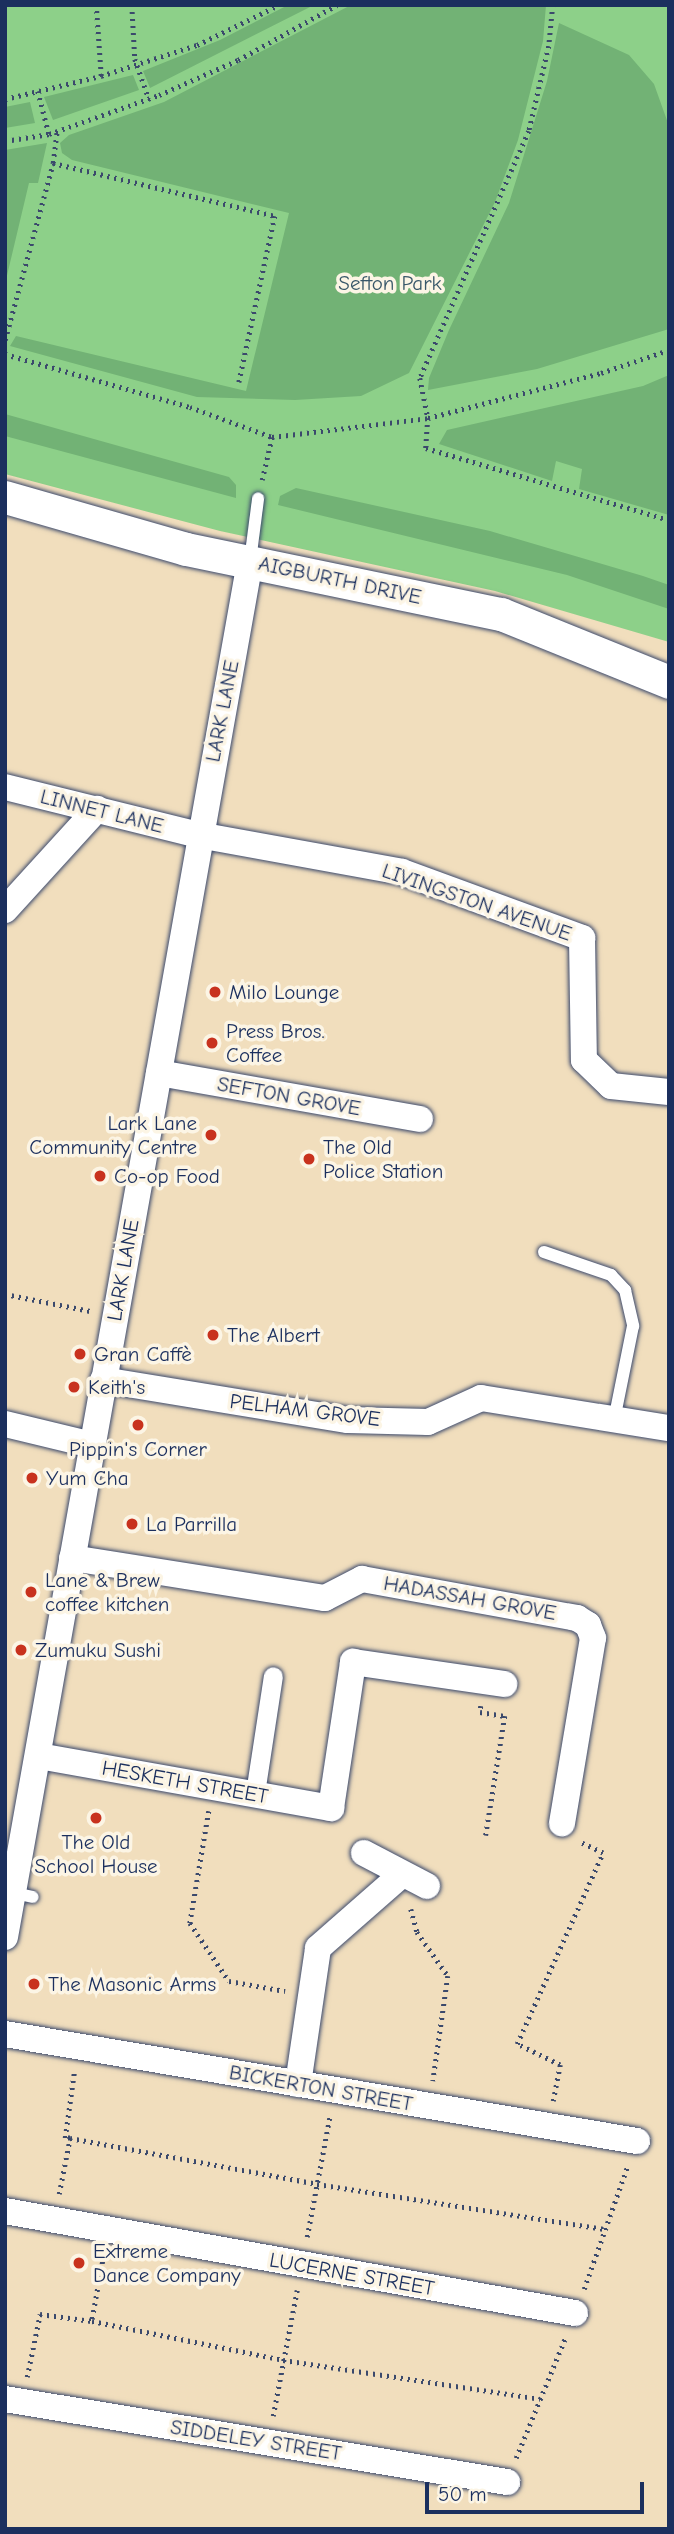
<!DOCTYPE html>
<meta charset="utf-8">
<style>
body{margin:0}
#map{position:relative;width:674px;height:2534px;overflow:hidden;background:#f1debd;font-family:"Comic Neue",sans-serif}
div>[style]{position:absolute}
.green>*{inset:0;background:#8dd089}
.forest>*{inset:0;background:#72b275}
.path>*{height:4.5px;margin-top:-2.25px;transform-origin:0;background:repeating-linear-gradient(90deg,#3b496c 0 2px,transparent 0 7px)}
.roads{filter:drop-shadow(0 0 2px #3b496c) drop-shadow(0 0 2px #3b496c)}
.service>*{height:12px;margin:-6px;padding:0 6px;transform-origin:6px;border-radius:6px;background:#fff}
.pedestrian>*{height:19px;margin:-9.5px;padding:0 9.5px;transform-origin:9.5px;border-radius:9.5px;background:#fff}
.minor>*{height:26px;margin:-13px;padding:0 13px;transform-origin:13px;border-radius:13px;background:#fff}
.tertiary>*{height:33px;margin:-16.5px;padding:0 16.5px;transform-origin:16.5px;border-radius:16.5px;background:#fff}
.dots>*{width:19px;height:19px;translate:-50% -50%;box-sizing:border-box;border:4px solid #fcf5e5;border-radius:50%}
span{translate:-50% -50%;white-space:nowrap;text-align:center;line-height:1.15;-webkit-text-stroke:7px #fcf5e5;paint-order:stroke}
.park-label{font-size:21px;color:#385769}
.street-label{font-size:21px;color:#1b2f5e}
.poi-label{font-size:21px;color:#1b2f5e}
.left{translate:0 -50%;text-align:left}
.right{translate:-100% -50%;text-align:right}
.frame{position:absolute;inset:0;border:7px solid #1b2f5e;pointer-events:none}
.scale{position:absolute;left:425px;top:2482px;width:219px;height:32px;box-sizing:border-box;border:4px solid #1b2f5e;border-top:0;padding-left:9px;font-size:21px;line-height:24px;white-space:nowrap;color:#1b2f5e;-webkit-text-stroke:5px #fcf5e5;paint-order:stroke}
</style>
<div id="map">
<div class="green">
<i style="clip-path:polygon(5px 5px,669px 5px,669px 642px,495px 591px,220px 531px,5px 474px)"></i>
</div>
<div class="forest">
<i style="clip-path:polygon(288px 5px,314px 5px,150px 88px,143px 71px,220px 40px)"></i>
<i style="clip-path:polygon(351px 5px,546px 5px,543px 41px,518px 140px,495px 202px,409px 373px,361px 396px,295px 400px,197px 397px,10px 346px,16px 336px,246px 391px,289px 213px,72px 160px,62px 153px,60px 143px,69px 135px,164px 102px)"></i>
<i style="clip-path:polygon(559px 23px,629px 55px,654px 84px,669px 126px,669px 329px,537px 369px,428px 390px,429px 378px,449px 330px,509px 203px,547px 81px)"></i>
<i style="clip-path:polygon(133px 75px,139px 90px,53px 120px,44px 97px)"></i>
<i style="clip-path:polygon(30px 102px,35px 123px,5px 128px,5px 107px)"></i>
<i style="clip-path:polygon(47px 143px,38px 183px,29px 183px,5px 284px,5px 150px)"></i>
<i style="clip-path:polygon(669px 375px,669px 515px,579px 489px,582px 469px,556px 461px,552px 481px,439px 444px,447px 430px,643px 386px)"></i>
<i style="clip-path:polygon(5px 414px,229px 477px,236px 485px,236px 498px,5px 436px)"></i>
<i style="clip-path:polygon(296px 488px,490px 531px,643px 576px,669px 585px,669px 609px,567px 575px,278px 505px,280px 496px)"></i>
</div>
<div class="path">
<i style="left:132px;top:5px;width:54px;rotate:86.8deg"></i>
<i style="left:135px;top:59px;width:42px;rotate:70.7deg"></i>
<i style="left:553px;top:5px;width:41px;rotate:95.6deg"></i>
<i style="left:549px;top:46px;width:87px;rotate:103.2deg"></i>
<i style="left:529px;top:131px;width:270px;rotate:113.8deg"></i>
<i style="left:420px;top:378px;width:41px;rotate:78.7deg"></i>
<i style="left:428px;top:418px;width:30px;rotate:94deg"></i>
<i style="left:426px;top:448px;width:253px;rotate:16.5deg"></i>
<i style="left:101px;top:76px;width:101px;rotate:-17.9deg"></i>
<i style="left:197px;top:45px;width:91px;rotate:-26deg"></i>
<i style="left:38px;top:91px;width:44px;rotate:75.7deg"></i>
<i style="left:5px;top:99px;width:99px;rotate:-13.5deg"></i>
<i style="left:101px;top:76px;width:71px;rotate:-94deg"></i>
<i style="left:5px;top:141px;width:45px;rotate:-9deg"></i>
<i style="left:49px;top:134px;width:117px;rotate:-19.5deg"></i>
<i style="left:159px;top:95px;width:86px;rotate:-23.9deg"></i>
<i style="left:238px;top:60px;width:113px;rotate:-29.1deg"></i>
<i style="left:53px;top:163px;width:228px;rotate:13.4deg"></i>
<i style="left:275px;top:216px;width:170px;rotate:102.2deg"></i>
<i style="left:5px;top:340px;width:183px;rotate:-74.8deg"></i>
<i style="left:53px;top:163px;width:32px;rotate:-83deg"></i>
<i style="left:5px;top:354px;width:192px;rotate:16deg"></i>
<i style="left:190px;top:407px;width:87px;rotate:20.1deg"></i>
<i style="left:272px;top:437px;width:157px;rotate:-6.9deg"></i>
<i style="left:428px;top:418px;width:179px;rotate:-14.6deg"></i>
<i style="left:601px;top:373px;width:72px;rotate:-18.7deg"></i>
<i style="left:262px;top:480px;width:44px;rotate:-76.9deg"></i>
<i style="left:5px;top:1294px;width:87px;rotate:11.3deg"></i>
<i style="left:481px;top:1706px;width:6px;rotate:99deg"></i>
<i style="left:480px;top:1712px;width:25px;rotate:9deg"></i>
<i style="left:505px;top:1716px;width:121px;rotate:99.1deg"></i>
<i style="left:209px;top:1811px;width:114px;rotate:99.6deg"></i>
<i style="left:190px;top:1923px;width:70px;rotate:56.1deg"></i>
<i style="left:229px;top:1981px;width:57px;rotate:10.1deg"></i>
<i style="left:411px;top:1909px;width:24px;rotate:75deg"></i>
<i style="left:417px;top:1932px;width:54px;rotate:54.8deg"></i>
<i style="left:448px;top:1976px;width:106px;rotate:98.1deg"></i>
<i style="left:553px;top:2101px;width:37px;rotate:-79deg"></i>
<i style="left:560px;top:2065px;width:48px;rotate:-154deg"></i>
<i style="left:517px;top:2044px;width:209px;rotate:-65.8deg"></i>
<i style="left:603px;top:1853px;width:26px;rotate:-155deg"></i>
<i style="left:70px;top:2138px;width:251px;rotate:10.5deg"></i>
<i style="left:317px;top:2184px;width:291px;rotate:8.9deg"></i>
<i style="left:59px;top:2194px;width:57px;rotate:-78.9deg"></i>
<i style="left:70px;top:2138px;width:5px;rotate:180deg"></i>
<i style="left:65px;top:2138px;width:66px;rotate:-82.1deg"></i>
<i style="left:307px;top:2237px;width:124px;rotate:-79.3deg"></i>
<i style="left:104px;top:2255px;width:67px;rotate:100.3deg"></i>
<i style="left:92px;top:2321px;width:195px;rotate:11.5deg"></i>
<i style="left:283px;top:2360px;width:260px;rotate:8.6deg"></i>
<i style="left:584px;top:2289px;width:132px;rotate:-70.5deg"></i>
<i style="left:27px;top:2377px;width:64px;rotate:-78.3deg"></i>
<i style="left:40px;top:2314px;width:52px;rotate:7.7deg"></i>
<i style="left:273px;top:2416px;width:128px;rotate:-79.2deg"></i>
<i style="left:516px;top:2458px;width:132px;rotate:-67.7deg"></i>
</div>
<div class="roads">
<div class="service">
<i style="left:250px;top:561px;width:63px;rotate:-82.6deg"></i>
<i style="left:544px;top:1252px;width:71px;rotate:18.9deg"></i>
<i style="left:611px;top:1275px;width:21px;rotate:47deg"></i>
<i style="left:625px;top:1290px;width:37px;rotate:77deg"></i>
<i style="left:633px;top:1326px;width:96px;rotate:101.4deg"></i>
<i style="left:14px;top:1893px;width:19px;rotate:12deg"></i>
</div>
<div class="pedestrian">
<i style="left:255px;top:1793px;width:118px;rotate:-81.3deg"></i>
</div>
<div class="minor">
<i style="left:5px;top:787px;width:200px;rotate:13.9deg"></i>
<i style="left:199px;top:835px;width:206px;rotate:10.3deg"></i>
<i style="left:402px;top:872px;width:192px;rotate:20.1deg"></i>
<i style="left:582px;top:938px;width:122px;rotate:89.1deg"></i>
<i style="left:584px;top:1060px;width:37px;rotate:44deg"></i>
<i style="left:611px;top:1086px;width:58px;rotate:5.9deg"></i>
<i style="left:5px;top:910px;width:137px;rotate:-47.7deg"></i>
<i style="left:159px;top:1073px;width:265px;rotate:10deg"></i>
<i style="left:103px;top:1380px;width:248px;rotate:9.3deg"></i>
<i style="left:348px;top:1420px;width:80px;rotate:1.4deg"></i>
<i style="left:428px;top:1422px;width:58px;rotate:-24.4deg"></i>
<i style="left:481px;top:1398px;width:190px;rotate:9.1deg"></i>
<i style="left:5px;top:1424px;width:89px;rotate:13.6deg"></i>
<i style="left:72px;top:1558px;width:256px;rotate:9deg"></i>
<i style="left:325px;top:1598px;width:42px;rotate:-27.2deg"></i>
<i style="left:362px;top:1579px;width:219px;rotate:10.3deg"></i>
<i style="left:577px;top:1618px;width:13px;rotate:32deg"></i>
<i style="left:588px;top:1625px;width:14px;rotate:69deg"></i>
<i style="left:593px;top:1638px;width:188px;rotate:99.5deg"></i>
<i style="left:39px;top:1756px;width:297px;rotate:10.1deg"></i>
<i style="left:331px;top:1808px;width:148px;rotate:-81.4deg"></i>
<i style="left:353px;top:1662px;width:153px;rotate:8.3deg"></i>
<i style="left:364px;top:1853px;width:71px;rotate:27.6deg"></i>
<i style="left:5px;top:1937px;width:1398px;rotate:-79.9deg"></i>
<i style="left:5px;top:2034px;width:641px;rotate:9.61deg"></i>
<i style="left:298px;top:2084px;width:137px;rotate:-81.6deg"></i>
<i style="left:318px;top:1948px;width:111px;rotate:-41.3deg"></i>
<i style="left:5px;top:2211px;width:579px;rotate:10.15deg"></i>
<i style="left:5px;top:2399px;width:509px;rotate:9.39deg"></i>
</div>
<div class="tertiary">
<i style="left:5px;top:497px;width:188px;rotate:16deg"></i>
<i style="left:186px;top:549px;width:322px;rotate:11.7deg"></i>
<i style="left:501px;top:614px;width:181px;rotate:22deg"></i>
</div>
</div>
<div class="dots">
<i style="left:215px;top:992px;background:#c8321e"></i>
<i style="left:212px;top:1043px;background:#c8321e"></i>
<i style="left:211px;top:1135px;background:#c8321e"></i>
<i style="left:309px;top:1159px;background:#c8321e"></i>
<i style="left:100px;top:1176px;background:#c8321e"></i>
<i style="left:213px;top:1335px;background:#c8321e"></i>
<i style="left:80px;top:1354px;background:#c8321e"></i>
<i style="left:74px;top:1387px;background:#c8321e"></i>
<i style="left:138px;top:1425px;background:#c8321e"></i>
<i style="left:32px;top:1478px;background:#c8321e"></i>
<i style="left:132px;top:1524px;background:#c8321e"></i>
<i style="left:31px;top:1592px;background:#c8321e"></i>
<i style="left:21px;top:1650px;background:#c8321e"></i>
<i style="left:96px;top:1818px;background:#c8321e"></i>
<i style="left:34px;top:1984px;background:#c8321e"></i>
<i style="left:79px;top:2263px;background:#c8321e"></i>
</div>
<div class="park-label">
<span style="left:390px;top:283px">Sefton Park</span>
</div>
<div class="street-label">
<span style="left:340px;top:580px;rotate:12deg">AIGBURTH DRIVE</span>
<span style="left:222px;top:711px;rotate:-79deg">LARK LANE</span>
<span style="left:102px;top:811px;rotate:14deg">LINNET LANE</span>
<span style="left:477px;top:902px;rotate:19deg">LIVINGSTON AVENUE</span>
<span style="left:289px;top:1096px;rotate:10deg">SEFTON GROVE</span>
<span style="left:123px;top:1270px;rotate:-80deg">LARK LANE</span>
<span style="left:305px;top:1410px;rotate:7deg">PELHAM GROVE</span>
<span style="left:470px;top:1598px;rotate:10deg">HADASSAH GROVE</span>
<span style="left:185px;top:1782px;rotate:10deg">HESKETH STREET</span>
<span style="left:321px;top:2088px;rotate:10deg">BICKERTON STREET</span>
<span style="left:352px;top:2274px;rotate:10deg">LUCERNE STREET</span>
<span style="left:256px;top:2440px;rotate:9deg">SIDDELEY STREET</span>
</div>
<div class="poi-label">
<span class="left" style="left:229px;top:992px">Milo Lounge</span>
<span class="left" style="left:226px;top:1043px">Press Bros.<br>Coffee</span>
<span class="right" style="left:197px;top:1135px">Lark Lane<br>Community Centre</span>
<span class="left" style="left:323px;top:1159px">The Old<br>Police Station</span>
<span class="left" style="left:114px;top:1176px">Co-op Food</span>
<span class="left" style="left:227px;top:1335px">The Albert</span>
<span class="left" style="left:94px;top:1354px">Gran Caffè</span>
<span class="left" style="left:88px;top:1387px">Keith's</span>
<span style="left:138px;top:1449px">Pippin's Corner</span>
<span class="left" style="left:46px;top:1478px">Yum Cha</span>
<span class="left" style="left:146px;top:1524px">La Parrilla</span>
<span class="left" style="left:45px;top:1592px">Lane &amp; Brew<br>coffee kitchen</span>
<span class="left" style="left:35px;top:1650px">Zumuku Sushi</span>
<span style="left:96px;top:1854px">The Old<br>School House</span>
<span class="left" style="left:48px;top:1984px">The Masonic Arms</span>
<span class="left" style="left:93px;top:2263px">Extreme<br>Dance Company</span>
</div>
<div class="frame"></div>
<div class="scale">50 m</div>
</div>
